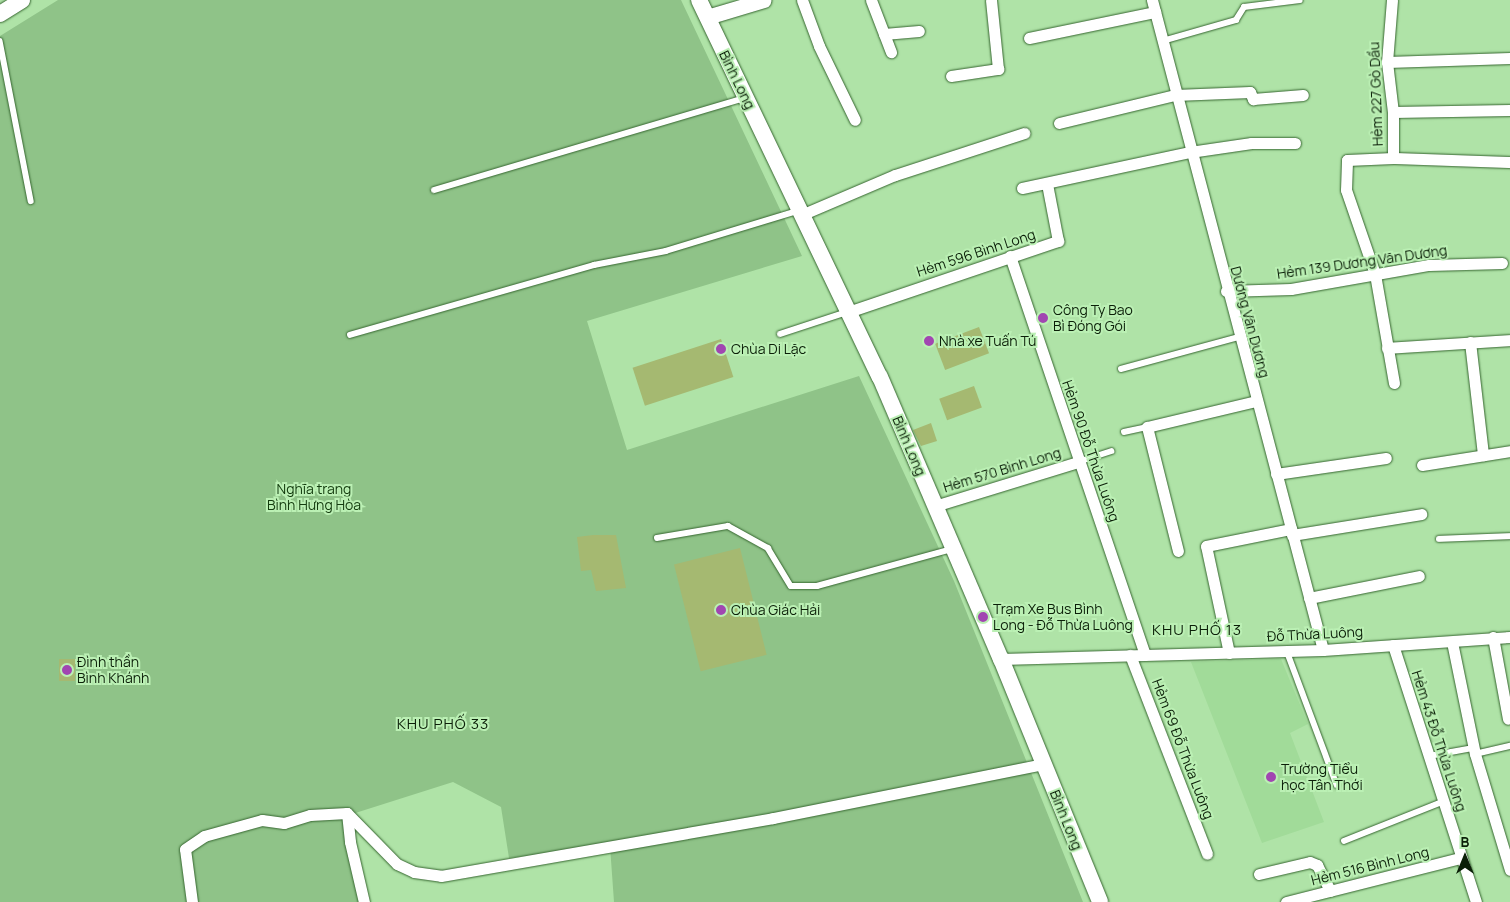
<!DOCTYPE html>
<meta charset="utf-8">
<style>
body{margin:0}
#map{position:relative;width:1510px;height:902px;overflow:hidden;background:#afe3a7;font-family:Manrope,sans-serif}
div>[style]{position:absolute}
.built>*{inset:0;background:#a1db99}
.green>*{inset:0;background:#8fc388}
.building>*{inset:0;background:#a5b971;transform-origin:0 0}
.roads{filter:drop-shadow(0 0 1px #366630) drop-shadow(0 0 1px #366630)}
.service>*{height:5.5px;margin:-2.75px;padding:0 2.75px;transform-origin:2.75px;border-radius:2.75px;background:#fff}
.minor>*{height:11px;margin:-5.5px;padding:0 5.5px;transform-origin:5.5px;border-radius:5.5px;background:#fff}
.tertiary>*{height:15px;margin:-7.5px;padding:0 7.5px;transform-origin:7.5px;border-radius:7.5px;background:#fff}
.secondary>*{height:16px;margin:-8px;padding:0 8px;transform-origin:8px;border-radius:8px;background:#fff}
.dots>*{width:14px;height:14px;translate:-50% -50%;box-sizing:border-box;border:2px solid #bbf0b4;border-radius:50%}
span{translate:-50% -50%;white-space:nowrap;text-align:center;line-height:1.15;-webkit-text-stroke:4px #bbf0b4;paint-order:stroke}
.street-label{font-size:14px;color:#0b1f08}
.poi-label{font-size:14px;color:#0b1f08}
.left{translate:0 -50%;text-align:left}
.park-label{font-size:14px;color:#133b0e}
.neighbourhood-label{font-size:15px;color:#0b1f08;letter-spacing:1px}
.north{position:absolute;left:1440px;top:832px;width:50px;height:50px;-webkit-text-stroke:4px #bbf0b4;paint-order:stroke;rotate:0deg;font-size:14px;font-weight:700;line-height:20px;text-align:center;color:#0b1f08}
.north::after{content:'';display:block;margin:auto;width:18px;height:22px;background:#0b1f08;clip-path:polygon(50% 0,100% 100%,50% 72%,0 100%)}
</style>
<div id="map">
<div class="built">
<i style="clip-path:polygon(1281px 659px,1308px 724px,1290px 733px,1324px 822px,1262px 843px,1191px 662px)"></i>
</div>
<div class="green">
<i style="clip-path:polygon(58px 0,681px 0,802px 256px,587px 321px,627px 450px,859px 376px,954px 581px,1083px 902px,614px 902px,610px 846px,509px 858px,501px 807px,453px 782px,349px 815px,367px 902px,0 902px,0 36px)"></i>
</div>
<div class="building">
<i style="left:979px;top:327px;width:28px;height:47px;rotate:69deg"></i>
<i style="left:721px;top:339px;width:40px;height:93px;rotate:72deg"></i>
<i style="left:974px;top:386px;width:23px;height:37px;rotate:70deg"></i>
<i style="clip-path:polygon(931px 423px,937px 441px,921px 446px,913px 430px)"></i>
<i style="clip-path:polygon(593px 535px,616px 535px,626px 588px,596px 591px,591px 570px,581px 571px,577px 537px)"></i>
<i style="left:740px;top:548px;width:110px;height:68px;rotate:76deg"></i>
<i style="left:59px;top:659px;width:16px;height:22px"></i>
</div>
<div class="roads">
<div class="service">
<i style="left:0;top:41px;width:163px;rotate:79deg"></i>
<i style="left:1163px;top:41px;width:76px;rotate:-16deg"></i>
<i style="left:1236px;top:20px;width:15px;rotate:-58deg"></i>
<i style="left:1244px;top:7px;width:56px;rotate:-7.1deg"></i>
<i style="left:434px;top:190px;width:323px;rotate:-16.5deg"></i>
<i style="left:780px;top:334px;width:71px;rotate:-18.2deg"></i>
<i style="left:350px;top:335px;width:254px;rotate:-16deg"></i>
<i style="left:594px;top:265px;width:73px;rotate:-11deg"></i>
<i style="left:666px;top:251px;width:138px;rotate:-16.9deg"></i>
<i style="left:1121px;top:369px;width:122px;rotate:-15.2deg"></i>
<i style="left:1124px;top:432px;width:24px;rotate:-12deg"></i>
<i style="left:1078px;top:462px;width:35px;rotate:-18deg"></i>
<i style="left:657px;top:538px;width:72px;rotate:-9.6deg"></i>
<i style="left:728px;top:526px;width:46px;rotate:28.8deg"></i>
<i style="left:768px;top:548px;width:44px;rotate:58.8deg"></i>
<i style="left:791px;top:586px;width:26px"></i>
<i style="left:817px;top:586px;width:140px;rotate:-15.3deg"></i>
<i style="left:1439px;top:539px;width:71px;rotate:-2.4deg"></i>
<i style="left:1287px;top:651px;width:143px;rotate:69.5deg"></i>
<i style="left:1475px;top:754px;width:36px;rotate:-13deg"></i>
<i style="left:1429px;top:756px;width:45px;rotate:-10.3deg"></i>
<i style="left:1344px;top:841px;width:105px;rotate:-21.7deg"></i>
</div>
<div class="minor">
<i style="left:802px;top:0;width:49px;rotate:69.7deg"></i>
<i style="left:819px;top:46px;width:82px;rotate:64.1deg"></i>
<i style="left:871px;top:0;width:56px;rotate:69deg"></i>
<i style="left:1152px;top:0;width:672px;rotate:75.26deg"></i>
<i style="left:1392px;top:0;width:62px;rotate:94.6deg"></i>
<i style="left:1387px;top:62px;width:50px;rotate:83.2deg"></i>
<i style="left:1393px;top:112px;width:46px;rotate:90deg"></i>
<i style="left:884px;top:34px;width:35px;rotate:-5deg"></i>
<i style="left:1029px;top:38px;width:129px;rotate:-11.7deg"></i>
<i style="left:1387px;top:62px;width:123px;rotate:-1.9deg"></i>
<i style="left:951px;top:76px;width:48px;rotate:-8.5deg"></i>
<i style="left:998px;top:69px;width:69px;rotate:-95.8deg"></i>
<i style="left:1393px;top:112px;width:117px;rotate:-1deg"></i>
<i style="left:1059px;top:123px;width:119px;rotate:-13.6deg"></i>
<i style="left:1175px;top:95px;width:75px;rotate:-2.3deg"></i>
<i style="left:1250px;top:92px;width:8px;rotate:67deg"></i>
<i style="left:1253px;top:99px;width:50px;rotate:-4.6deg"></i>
<i style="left:1022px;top:188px;width:172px;rotate:-12.1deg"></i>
<i style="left:1190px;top:152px;width:62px;rotate:-8.4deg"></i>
<i style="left:1251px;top:143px;width:44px"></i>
<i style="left:801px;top:215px;width:102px;rotate:-23.1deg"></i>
<i style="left:895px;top:175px;width:136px;rotate:-18deg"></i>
<i style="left:1010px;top:256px;width:421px;rotate:71.3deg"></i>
<i style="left:1226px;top:291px;width:65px;rotate:-1.8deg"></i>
<i style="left:1291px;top:289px;width:140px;rotate:-9.9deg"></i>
<i style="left:1429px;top:265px;width:73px;rotate:-1.6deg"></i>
<i style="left:848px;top:312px;width:222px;rotate:-18.7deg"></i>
<i style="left:1058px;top:241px;width:58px;rotate:-100.9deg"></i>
<i style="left:1470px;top:342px;width:114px;rotate:83.4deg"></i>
<i style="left:1387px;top:348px;width:123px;rotate:-3.7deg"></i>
<i style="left:1394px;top:383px;width:111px;rotate:-99.9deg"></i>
<i style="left:1375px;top:274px;width:89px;rotate:-109deg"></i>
<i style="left:1346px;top:190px;width:30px;rotate:-88deg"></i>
<i style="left:1347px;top:160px;width:46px;rotate:-2.5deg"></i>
<i style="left:1393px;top:158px;width:117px;rotate:2deg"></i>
<i style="left:1422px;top:465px;width:89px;rotate:-9deg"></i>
<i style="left:1276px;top:474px;width:111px;rotate:-8.3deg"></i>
<i style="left:935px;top:506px;width:150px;rotate:-17.1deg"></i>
<i style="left:1292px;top:535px;width:131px;rotate:-9.2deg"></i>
<i style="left:1178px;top:551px;width:128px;rotate:-104deg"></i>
<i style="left:1147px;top:427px;width:112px;rotate:-13.4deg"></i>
<i style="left:1309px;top:598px;width:112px;rotate:-11.3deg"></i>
<i style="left:1493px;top:637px;width:83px;rotate:79.6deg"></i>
<i style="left:1452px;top:642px;width:114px;rotate:78.4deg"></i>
<i style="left:1475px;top:754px;width:121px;rotate:73.2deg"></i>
<i style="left:1393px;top:645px;width:270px;rotate:72.1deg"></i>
<i style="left:1229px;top:653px;width:109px;rotate:-102.1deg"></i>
<i style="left:1206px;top:546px;width:87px;rotate:-11.3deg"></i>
<i style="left:1130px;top:655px;width:213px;rotate:68.8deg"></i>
<i style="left:1001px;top:659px;width:322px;rotate:-1.6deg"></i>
<i style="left:1323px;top:650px;width:187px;rotate:-4deg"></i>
<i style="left:347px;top:813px;width:29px;rotate:84deg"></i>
<i style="left:350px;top:842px;width:62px;rotate:76.9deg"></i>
<i style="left:1259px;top:874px;width:52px;rotate:-13.2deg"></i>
<i style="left:1310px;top:862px;width:8px;rotate:23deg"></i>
<i style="left:1317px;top:865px;width:29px;rotate:63deg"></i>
<i style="left:192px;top:902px;width:53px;rotate:-97.5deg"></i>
<i style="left:185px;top:849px;width:23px;rotate:-34deg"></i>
<i style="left:204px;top:836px;width:60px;rotate:-15.4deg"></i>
<i style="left:262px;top:820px;width:22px;rotate:8deg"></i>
<i style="left:284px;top:823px;width:27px;rotate:-17deg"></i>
<i style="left:310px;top:815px;width:37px;rotate:-3deg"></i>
<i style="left:347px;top:813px;width:71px;rotate:45.6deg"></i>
<i style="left:397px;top:864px;width:19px;rotate:25deg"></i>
<i style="left:414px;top:872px;width:27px;rotate:8deg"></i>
<i style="left:441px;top:876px;width:337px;rotate:-9.9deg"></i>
<i style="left:773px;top:818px;width:276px;rotate:-11.3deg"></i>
<i style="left:1286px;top:902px;width:179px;rotate:-14.2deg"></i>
</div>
<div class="tertiary">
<i style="left:707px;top:17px;width:59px;rotate:-16.6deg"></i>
</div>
<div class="secondary">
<i style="left:699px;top:0;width:418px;rotate:64.4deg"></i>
<i style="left:880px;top:377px;width:307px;rotate:66.8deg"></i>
<i style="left:1001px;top:659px;width:262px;rotate:67.8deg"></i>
<i style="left:0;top:14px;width:26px;rotate:-32deg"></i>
</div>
</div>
<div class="dots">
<i style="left:1043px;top:318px;background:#a146b1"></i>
<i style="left:929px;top:341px;background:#a146b1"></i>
<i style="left:721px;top:349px;background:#a146b1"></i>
<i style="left:721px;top:610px;background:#a146b1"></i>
<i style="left:983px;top:617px;background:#a146b1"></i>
<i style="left:67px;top:670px;background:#a146b1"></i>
<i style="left:1271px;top:777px;background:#a146b1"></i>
</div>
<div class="street-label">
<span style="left:737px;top:80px;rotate:64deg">Bình Long</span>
<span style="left:1376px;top:94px;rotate:-92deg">Hẻm 227 Gò Dầu</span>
<span style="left:976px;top:253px;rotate:-18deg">Hẻm 596 Bình Long</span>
<span style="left:1362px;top:262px;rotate:-8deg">Hẻm 139 Dương Văn Dương</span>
<span style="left:1250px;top:322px;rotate:75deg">Dương Văn Dương</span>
<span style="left:909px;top:446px;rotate:67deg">Bình Long</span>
<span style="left:1091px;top:451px;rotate:71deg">Hẻm 90 Đỗ Thừa Luông</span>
<span style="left:1002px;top:470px;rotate:-17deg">Hẻm 570 Bình Long</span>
<span style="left:1315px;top:634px;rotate:-3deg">Đỗ Thừa Luông</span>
<span style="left:1439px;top:741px;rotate:72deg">Hẻm 43 Đỗ Thừa Luông</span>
<span style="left:1183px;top:749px;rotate:69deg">Hẻm 69 Đỗ Thừa Luông</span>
<span style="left:1066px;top:820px;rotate:68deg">Bình Long</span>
<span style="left:1370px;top:866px;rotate:-14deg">Hẻm 516 Bình Long</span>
</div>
<div class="poi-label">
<span class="left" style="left:1053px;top:318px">Công Ty Bao<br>Bì Đóng Gói</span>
<span class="left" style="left:939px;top:341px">Nhà xe Tuấn Tú</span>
<span class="left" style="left:731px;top:349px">Chùa Di Lặc</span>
<span class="left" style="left:993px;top:617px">Trạm Xe Bus Bình<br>Long - Đỗ Thừa Luông</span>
<span class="left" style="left:731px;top:610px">Chùa Giác Hải</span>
<span class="left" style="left:77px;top:670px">Đình thần<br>Bình Khánh</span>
<span class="left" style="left:1281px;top:777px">Trường Tiểu<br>học Tân Thới</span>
</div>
<div class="park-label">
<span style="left:314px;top:497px">Nghĩa trang<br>Bình Hưng Hòa</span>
</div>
<div class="neighbourhood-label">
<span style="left:1197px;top:630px">KHU PHỐ 13</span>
<span style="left:443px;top:724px">KHU PHỐ 33</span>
</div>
<div class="north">B</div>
</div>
